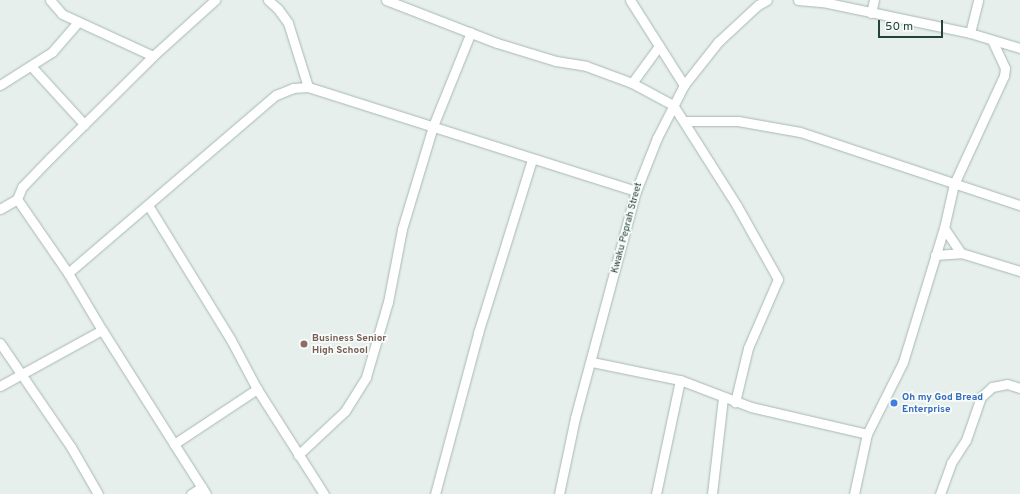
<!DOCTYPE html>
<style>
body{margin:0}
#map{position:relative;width:1020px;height:494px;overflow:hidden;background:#e6efeb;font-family:Overpass,sans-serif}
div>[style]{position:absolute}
.roads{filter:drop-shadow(0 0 1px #a8b8b2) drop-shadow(0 0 1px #a8b8b2)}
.minor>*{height:9px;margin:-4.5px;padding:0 4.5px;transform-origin:4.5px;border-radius:4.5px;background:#fff}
.dots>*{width:11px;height:11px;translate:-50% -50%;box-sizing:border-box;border:2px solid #f7fbf9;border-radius:50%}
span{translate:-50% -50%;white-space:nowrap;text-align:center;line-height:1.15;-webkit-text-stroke:3.5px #f7fbf9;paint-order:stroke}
.street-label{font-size:10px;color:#24423a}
.education-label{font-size:10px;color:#785e54;font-weight:700}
.left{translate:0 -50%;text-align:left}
.shop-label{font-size:10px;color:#366cbe;font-weight:700}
.scale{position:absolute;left:878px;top:20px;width:65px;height:18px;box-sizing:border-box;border:2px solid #24423a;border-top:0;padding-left:5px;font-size:12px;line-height:14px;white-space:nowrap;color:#24423a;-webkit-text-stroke:3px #f7fbf9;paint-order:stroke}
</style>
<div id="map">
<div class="roads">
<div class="minor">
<i style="left:50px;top:0;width:18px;rotate:49deg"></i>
<i style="left:62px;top:14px;width:100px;rotate:24.8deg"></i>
<i style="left:268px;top:0;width:13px;rotate:42deg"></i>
<i style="left:278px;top:9px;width:17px;rotate:54deg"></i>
<i style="left:288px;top:23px;width:67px;rotate:72.6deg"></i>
<i style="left:386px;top:0;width:119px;rotate:21.2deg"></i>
<i style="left:497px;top:43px;width:62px;rotate:17deg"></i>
<i style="left:556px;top:61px;width:30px;rotate:9deg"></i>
<i style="left:586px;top:66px;width:49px;rotate:20.3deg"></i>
<i style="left:632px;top:83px;width:47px;rotate:28.2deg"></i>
<i style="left:673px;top:105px;width:120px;rotate:57.6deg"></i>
<i style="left:737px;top:206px;width:84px;rotate:60.7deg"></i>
<i style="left:778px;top:279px;width:75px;rotate:113.5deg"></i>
<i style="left:748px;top:348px;width:56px;rotate:103.5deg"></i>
<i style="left:630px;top:0;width:101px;rotate:57.6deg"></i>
<i style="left:798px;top:0;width:25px;rotate:5deg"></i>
<i style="left:823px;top:2px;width:150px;rotate:11.9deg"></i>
<i style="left:970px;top:33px;width:52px;rotate:16.7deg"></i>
<i style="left:871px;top:13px;width:13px;rotate:-77deg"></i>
<i style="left:970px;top:33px;width:34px;rotate:-76deg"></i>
<i style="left:31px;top:66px;width:79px;rotate:47.6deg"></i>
<i style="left:632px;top:83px;width:46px;rotate:-53.9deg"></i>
<i style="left:0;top:85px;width:62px;rotate:-32.4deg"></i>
<i style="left:52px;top:52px;width:40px;rotate:-49deg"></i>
<i style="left:685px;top:121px;width:53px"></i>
<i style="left:738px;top:121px;width:63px;rotate:10.1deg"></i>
<i style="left:800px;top:132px;width:232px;rotate:18.4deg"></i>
<i style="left:17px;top:199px;width:13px;rotate:-67deg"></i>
<i style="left:22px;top:187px;width:40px;rotate:-46deg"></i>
<i style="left:50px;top:158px;width:145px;rotate:-44.7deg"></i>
<i style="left:153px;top:56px;width:84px;rotate:-42.1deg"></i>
<i style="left:148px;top:205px;width:158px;rotate:58.4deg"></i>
<i style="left:231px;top:340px;width:55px;rotate:62deg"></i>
<i style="left:0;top:209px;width:20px;rotate:-30deg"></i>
<i style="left:17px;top:199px;width:90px;rotate:55.4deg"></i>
<i style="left:68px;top:273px;width:66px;rotate:59.2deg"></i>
<i style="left:944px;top:228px;width:30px;rotate:56deg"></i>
<i style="left:935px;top:255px;width:26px;rotate:-4deg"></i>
<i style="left:961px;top:253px;width:62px;rotate:17deg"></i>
<i style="left:68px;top:273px;width:274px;rotate:-40.6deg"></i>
<i style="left:276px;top:95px;width:18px;rotate:-22deg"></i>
<i style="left:293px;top:88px;width:15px;rotate:-4deg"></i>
<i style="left:308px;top:87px;width:344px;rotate:17.6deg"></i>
<i style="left:0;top:343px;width:126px;rotate:55.7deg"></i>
<i style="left:71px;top:447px;width:54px;rotate:60.1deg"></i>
<i style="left:592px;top:362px;width:90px;rotate:11.6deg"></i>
<i style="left:680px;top:380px;width:116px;rotate:101.9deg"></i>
<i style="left:680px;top:380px;width:76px;rotate:20.8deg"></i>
<i style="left:751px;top:407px;width:119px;rotate:13.1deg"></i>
<i style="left:0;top:386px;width:116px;rotate:-28.8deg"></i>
<i style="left:102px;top:330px;width:135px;rotate:57.7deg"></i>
<i style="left:298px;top:455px;width:64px;rotate:-43.1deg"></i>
<i style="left:345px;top:411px;width:40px;rotate:-58deg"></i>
<i style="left:366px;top:377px;width:78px;rotate:-73.7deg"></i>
<i style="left:388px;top:302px;width:74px;rotate:-79.1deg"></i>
<i style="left:402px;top:229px;width:108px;rotate:-73.2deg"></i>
<i style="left:433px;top:126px;width:101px;rotate:-68deg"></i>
<i style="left:191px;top:494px;width:13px;rotate:-32deg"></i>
<i style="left:206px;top:494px;width:59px;rotate:-122.6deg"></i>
<i style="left:174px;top:444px;width:100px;rotate:-33.5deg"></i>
<i style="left:257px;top:389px;width:125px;rotate:57.5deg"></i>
<i style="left:435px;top:494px;width:167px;rotate:-75deg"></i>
<i style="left:478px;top:333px;width:181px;rotate:-72.7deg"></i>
<i style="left:559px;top:494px;width:78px;rotate:-78.1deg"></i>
<i style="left:575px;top:418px;width:235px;rotate:-75deg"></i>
<i style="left:636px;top:191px;width:57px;rotate:-68.4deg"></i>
<i style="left:657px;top:138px;width:59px;rotate:-63deg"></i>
<i style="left:684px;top:85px;width:55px;rotate:-51.7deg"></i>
<i style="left:718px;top:42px;width:54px;rotate:-42.8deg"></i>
<i style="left:758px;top:5px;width:10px;rotate:-29deg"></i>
<i style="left:712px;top:494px;width:97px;rotate:-83.5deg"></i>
<i style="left:854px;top:494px;width:61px;rotate:-77.8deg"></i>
<i style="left:867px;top:434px;width:80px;rotate:-63.4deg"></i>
<i style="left:903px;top:362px;width:140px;rotate:-73deg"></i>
<i style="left:944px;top:228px;width:45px;rotate:-77.2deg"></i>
<i style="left:954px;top:184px;width:119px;rotate:-65.2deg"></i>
<i style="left:1004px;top:76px;width:8px;rotate:-83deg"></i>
<i style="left:1005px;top:68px;width:31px;rotate:-115deg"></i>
<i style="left:940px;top:494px;width:33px;rotate:-70deg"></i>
<i style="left:951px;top:463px;width:27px;rotate:-57deg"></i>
<i style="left:966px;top:440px;width:46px;rotate:-70.8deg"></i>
<i style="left:981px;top:397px;width:15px;rotate:-42deg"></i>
<i style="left:992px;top:387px;width:15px;rotate:-11deg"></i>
<i style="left:1007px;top:384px;width:14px;rotate:17deg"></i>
</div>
</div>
<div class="dots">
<i style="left:304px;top:344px;background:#8d6e63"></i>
<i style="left:894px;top:403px;background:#3f7fe0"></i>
</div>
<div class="street-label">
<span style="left:627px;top:228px;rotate:-75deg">Kwaku Peprah Street</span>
</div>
<div class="education-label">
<span class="left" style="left:312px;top:344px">Business Senior<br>High School</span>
</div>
<div class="shop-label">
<span class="left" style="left:902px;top:403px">Oh my God Bread<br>Enterprise</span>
</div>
<div class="scale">50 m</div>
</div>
